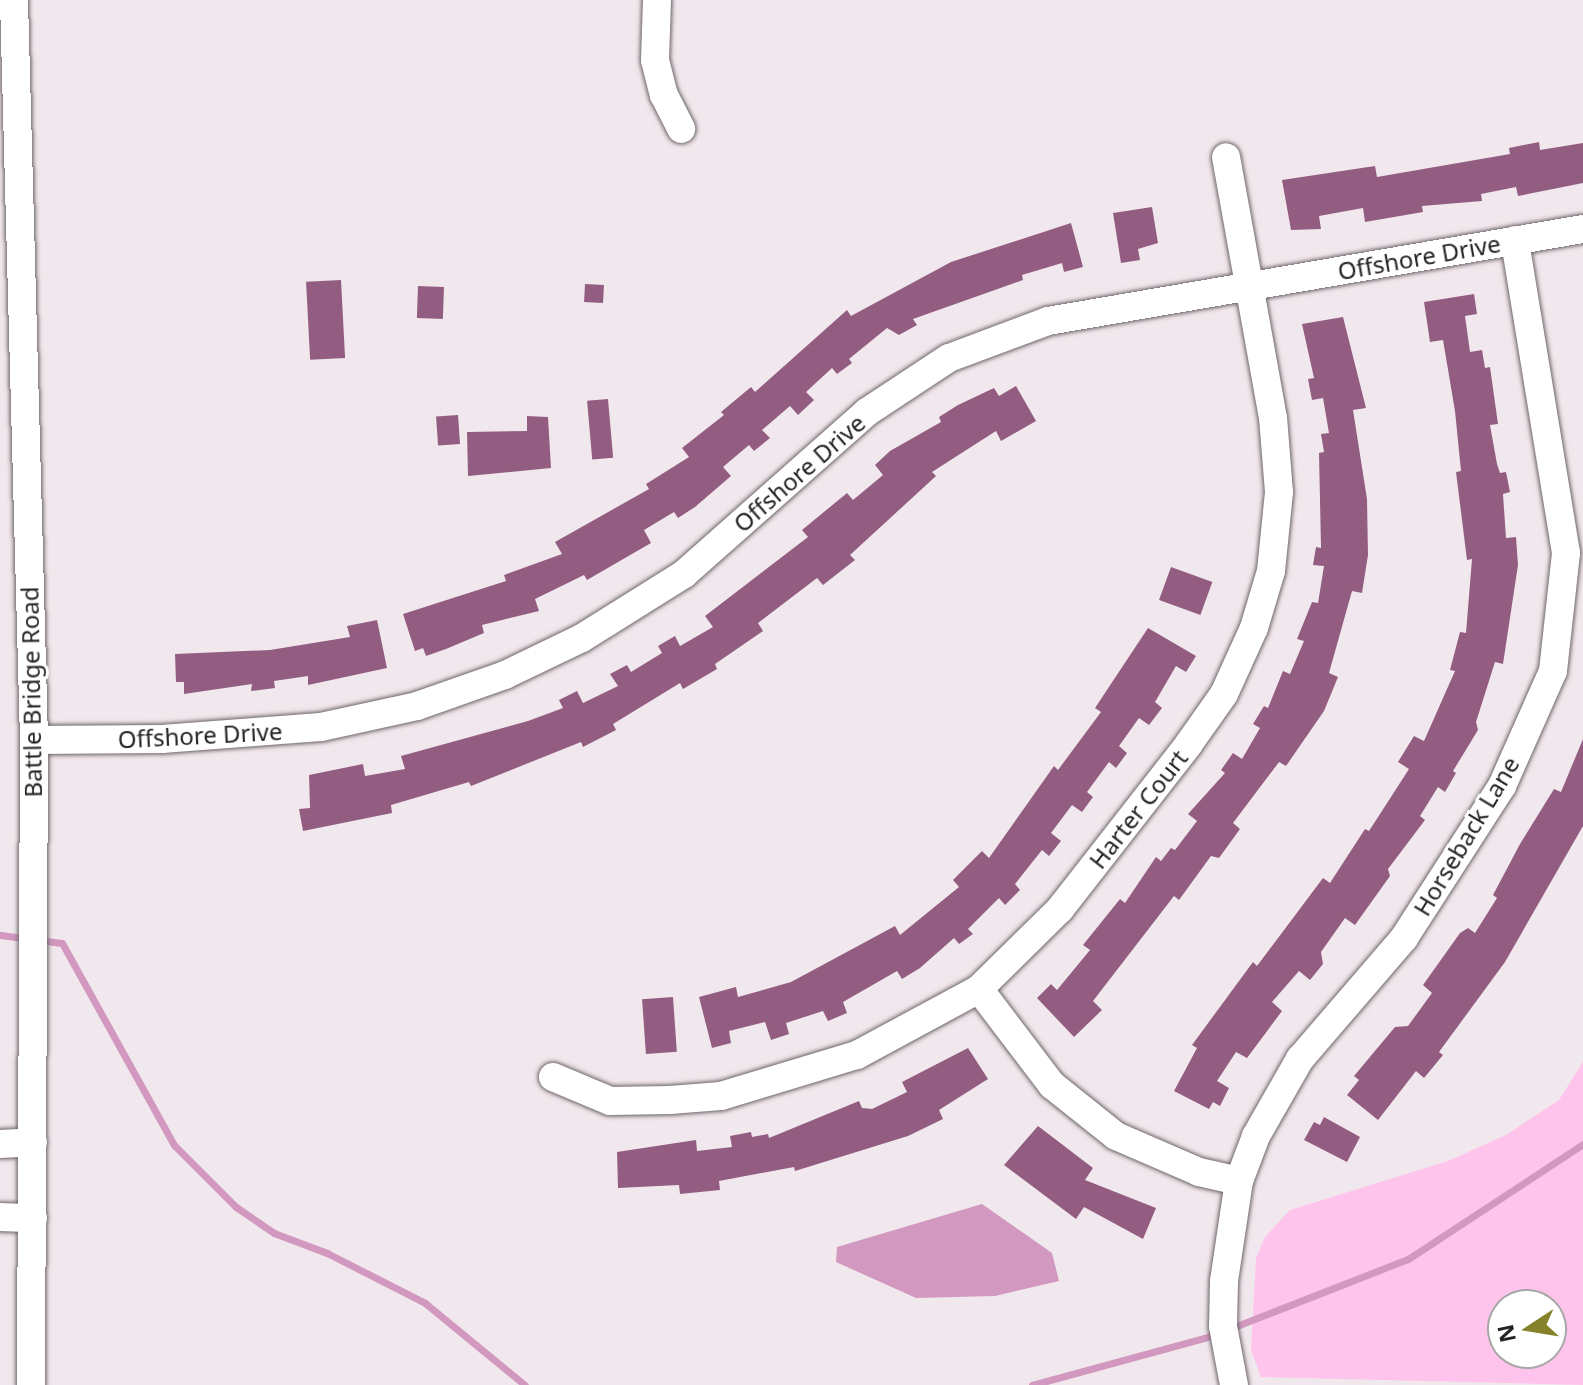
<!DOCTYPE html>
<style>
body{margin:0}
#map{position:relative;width:1583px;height:1385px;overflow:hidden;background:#f1e8ed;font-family:"Noto Sans",sans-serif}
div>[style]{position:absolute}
.green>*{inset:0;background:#ffc4eb}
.water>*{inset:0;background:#d298bf}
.stream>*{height:7px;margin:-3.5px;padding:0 3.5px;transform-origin:3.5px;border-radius:3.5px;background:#d298bf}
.building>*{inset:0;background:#935d81;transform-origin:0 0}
.roads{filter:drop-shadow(0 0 2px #6e666b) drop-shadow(0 0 2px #6e666b)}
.minor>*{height:28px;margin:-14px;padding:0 14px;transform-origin:14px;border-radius:14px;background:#fff}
span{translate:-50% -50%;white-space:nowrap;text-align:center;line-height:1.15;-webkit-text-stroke:6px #fff;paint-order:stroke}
.street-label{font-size:24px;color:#262325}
.north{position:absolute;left:1487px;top:1289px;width:80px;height:80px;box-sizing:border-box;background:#fff;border:2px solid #a8a7a8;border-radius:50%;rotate:258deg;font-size:22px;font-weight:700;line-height:32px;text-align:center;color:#262325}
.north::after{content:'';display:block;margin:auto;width:28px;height:36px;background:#86822b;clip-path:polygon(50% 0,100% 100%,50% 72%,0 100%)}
</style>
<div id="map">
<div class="green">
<i style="clip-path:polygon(evenodd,1583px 1062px,1583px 1385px,1261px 1377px,1251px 1350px,1256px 1258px,1265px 1237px,1290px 1210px,1448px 1161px,1506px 1135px,1559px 1100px,1583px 1062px,1551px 1305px,1551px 1353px,1503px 1353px,1503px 1305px,1551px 1305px)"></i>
</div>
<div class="water">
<i style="clip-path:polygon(982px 1204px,1052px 1253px,1059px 1281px,995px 1296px,916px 1298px,836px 1262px,837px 1247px)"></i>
</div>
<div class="stream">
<i style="left:0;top:935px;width:26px;rotate:7deg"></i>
<i style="left:38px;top:940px;width:24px;rotate:7deg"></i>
<i style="left:62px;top:943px;width:231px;rotate:61deg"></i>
<i style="left:174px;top:1145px;width:88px;rotate:45deg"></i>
<i style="left:236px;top:1207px;width:46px;rotate:34.4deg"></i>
<i style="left:274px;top:1233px;width:57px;rotate:20.7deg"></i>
<i style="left:327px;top:1253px;width:110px;rotate:27deg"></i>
<i style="left:425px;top:1303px;width:129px;rotate:39.4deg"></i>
<i style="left:1229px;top:1329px;width:192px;rotate:-21.4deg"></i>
<i style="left:1408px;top:1259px;width:209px;rotate:-33.3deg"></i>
<i style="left:1032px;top:1385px;width:193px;rotate:-15.3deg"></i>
</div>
<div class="building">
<i style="clip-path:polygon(1539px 142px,1540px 150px,1583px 143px,1583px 183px,1518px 196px,1516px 187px,1481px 194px,1482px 201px,1422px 206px,1423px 212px,1365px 222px,1363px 208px,1319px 216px,1321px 229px,1291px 230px,1282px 180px,1375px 166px,1377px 177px,1510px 154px,1509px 148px)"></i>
<i style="clip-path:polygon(1152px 207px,1158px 243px,1138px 249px,1140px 260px,1121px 263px,1113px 213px)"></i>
<i style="clip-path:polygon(1071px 223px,1083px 267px,1064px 272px,1062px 263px,1022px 275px,1023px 280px,913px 319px,917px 325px,899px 335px,887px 328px,849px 359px,852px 363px,837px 374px,832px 368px,806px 392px,814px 400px,798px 415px,790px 406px,762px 430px,770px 438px,754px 451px,749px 445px,723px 467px,731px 476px,695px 507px,678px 518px,674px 512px,644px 530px,651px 543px,587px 580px,584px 575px,535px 599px,539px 611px,482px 625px,484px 633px,446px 649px,426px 656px,423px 648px,415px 651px,403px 614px,506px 581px,504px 575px,562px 554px,555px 542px,649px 489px,646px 484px,689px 457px,682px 448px,724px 415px,721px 412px,751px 387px,755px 392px,847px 310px,851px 316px,951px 262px)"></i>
<i style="left:341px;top:280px;width:78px;height:35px;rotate:87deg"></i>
<i style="left:585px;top:284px;width:19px;height:18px;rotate:3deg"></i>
<i style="left:418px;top:286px;width:26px;height:32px;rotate:2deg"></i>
<i style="clip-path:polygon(1474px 294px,1477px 314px,1465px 316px,1470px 352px,1482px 350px,1485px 368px,1490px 367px,1498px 424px,1490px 425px,1497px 464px,1500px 473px,1506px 472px,1510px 492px,1503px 494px,1506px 538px,1516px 537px,1518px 565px,1503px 664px,1495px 662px,1476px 722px,1478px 730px,1453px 771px,1456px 773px,1445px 792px,1438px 787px,1420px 816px,1425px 820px,1388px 869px,1390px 876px,1355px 925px,1345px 918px,1321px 952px,1323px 964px,1310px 980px,1299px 971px,1272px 1002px,1282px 1011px,1247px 1058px,1236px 1052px,1217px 1081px,1229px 1088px,1220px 1106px,1213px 1102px,1209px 1109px,1174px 1091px,1197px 1048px,1192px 1045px,1253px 962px,1257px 966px,1323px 878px,1330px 883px,1365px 829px,1369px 831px,1409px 769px,1398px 762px,1414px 736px,1424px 741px,1455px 671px,1450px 670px,1460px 632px,1466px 633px,1472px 559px,1467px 560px,1456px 472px,1461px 471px,1455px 411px,1443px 340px,1430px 342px,1424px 302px)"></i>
<i style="clip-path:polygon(1343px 317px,1366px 408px,1353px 410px,1367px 499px,1368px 555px,1362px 593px,1352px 591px,1329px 673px,1338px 677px,1324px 711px,1286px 766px,1279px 762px,1233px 823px,1240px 829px,1219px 858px,1211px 856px,1179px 900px,1174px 896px,1093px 1001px,1102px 1010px,1074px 1037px,1037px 998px,1051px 984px,1057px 990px,1090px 950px,1083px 945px,1120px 899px,1125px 903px,1156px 857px,1161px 861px,1171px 848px,1175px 850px,1197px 821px,1188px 814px,1225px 773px,1221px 770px,1233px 753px,1242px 759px,1260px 728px,1253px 724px,1264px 706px,1268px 708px,1283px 671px,1290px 674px,1304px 641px,1297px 639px,1312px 602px,1318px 603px,1324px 566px,1313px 565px,1316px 547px,1321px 548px,1319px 453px,1324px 452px,1321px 434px,1329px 433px,1323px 398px,1312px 400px,1308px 379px,1314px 378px,1302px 324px)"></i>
<i style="clip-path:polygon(1016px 386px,1036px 421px,1001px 441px,996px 431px,932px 472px,936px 476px,850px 555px,855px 560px,823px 585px,817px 578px,758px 623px,763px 631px,715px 664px,717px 669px,683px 689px,680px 683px,613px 724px,616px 730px,583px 747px,581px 742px,471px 786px,469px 782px,391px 805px,392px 813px,303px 831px,299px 809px,310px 808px,309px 775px,363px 764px,365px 776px,405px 769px,401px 756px,528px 721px,563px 708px,559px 700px,577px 691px,583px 703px,618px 686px,610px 674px,627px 665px,631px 672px,662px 653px,658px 646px,675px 636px,680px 646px,713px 627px,705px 616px,808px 537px,802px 530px,847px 493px,853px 500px,883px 475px,875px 465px,890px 451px,941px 422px,939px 417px,958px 405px,994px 388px,999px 396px)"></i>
<i style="left:608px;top:399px;width:59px;height:21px;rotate:85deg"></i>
<i style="left:458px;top:415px;width:29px;height:22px;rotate:86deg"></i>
<i style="clip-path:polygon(527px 416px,548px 417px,551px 468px,468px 476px,467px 432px,527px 431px)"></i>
<i style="left:1171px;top:567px;width:44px;height:35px;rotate:20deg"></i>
<i style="clip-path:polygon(377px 620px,387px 668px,308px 685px,308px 676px,274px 681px,275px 688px,251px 691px,252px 684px,184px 694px,184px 682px,176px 682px,175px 654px,270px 650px,350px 637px,347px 626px)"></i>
<i style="clip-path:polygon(1148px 628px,1196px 656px,1186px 672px,1176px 666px,1155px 702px,1162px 708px,1149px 725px,1139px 718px,1119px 746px,1127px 753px,1116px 768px,1109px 762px,1087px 792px,1093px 797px,1082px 812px,1072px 805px,1051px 833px,1061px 841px,1049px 856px,1042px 850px,1015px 884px,1020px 890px,1005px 905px,999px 898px,968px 929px,973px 934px,959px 944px,954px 938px,920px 968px,902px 979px,897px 971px,843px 1002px,847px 1013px,828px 1021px,823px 1011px,786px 1023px,789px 1034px,771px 1040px,765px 1022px,729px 1031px,731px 1043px,712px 1048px,699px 997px,736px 987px,738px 997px,791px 982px,895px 926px,900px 935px,959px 887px,953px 880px,982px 851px,989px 858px,1054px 766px,1058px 770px,1101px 712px,1095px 708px)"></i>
<i style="clip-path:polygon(1583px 739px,1583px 826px,1505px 962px,1439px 1052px,1443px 1055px,1424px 1078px,1416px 1071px,1378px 1120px,1347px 1095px,1359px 1080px,1354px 1076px,1395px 1027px,1408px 1026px,1432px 993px,1423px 985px,1460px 933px,1468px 928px,1475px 933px,1497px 898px,1493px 895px,1520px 844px,1554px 789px,1561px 792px)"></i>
<i style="left:673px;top:997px;width:55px;height:31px;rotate:86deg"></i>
<i style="clip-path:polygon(968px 1048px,988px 1079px,939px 1110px,943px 1119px,908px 1136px,795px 1171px,794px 1167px,719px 1181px,720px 1190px,680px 1194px,679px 1185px,618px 1188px,617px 1152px,696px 1140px,697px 1151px,732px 1147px,730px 1136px,751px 1132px,752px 1137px,768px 1134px,769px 1138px,859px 1101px,862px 1108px,872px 1109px,907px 1092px,902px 1082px)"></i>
<i style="clip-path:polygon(1324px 1117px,1360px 1137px,1347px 1162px,1304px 1140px,1314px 1122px,1320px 1125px)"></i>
<i style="clip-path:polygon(1038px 1126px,1093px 1168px,1085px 1180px,1156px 1208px,1143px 1239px,1084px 1207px,1076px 1219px,1004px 1165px)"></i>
</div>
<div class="roads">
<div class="minor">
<i style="left:14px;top:0;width:740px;rotate:88.45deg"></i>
<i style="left:34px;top:740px;width:645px;rotate:90.27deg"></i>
<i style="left:657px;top:0;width:60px;rotate:91.9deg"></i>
<i style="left:655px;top:60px;width:36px;rotate:76deg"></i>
<i style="left:664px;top:95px;width:38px;rotate:63deg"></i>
<i style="left:34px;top:740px;width:128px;rotate:-0.4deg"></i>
<i style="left:162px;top:739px;width:159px;rotate:-4.3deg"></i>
<i style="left:321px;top:727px;width:98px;rotate:-12.3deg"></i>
<i style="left:417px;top:706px;width:93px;rotate:-19.4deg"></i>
<i style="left:505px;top:675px;width:85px;rotate:-25.7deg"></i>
<i style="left:582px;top:638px;width:120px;rotate:-32.1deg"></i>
<i style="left:684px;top:574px;width:244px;rotate:-41.5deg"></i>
<i style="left:867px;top:412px;width:98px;rotate:-33.4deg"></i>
<i style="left:949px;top:358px;width:106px;rotate:-20.5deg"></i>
<i style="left:1048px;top:321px;width:543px;rotate:-9.76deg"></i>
<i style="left:979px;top:989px;width:121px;rotate:52.8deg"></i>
<i style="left:1052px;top:1085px;width:82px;rotate:38.6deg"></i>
<i style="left:1116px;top:1136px;width:90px;rotate:23.4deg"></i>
<i style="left:1199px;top:1172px;width:41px;rotate:12.7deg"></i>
<i style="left:553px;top:1077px;width:62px;rotate:22.8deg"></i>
<i style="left:610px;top:1101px;width:60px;rotate:-1deg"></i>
<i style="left:670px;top:1100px;width:51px;rotate:-4.5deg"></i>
<i style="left:721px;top:1096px;width:142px;rotate:-16.8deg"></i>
<i style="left:857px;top:1055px;width:139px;rotate:-28.4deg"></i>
<i style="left:979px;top:989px;width:114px;rotate:-44.6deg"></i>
<i style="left:1060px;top:909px;width:208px;rotate:-52deg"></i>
<i style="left:1188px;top:745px;width:62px;rotate:-54.8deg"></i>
<i style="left:1224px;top:694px;width:72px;rotate:-65.6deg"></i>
<i style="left:1254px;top:628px;width:59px;rotate:-73.4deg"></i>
<i style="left:1271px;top:571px;width:79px;rotate:-84.2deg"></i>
<i style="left:1279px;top:492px;width:74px;rotate:-94.6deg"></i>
<i style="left:1273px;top:418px;width:265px;rotate:-100.2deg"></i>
<i style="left:0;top:1144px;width:33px;rotate:-3deg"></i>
<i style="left:0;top:1217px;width:33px;rotate:2deg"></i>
<i style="left:1234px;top:1385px;width:60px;rotate:-100.6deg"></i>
<i style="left:1223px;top:1326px;width:45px;rotate:-88.7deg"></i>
<i style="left:1224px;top:1281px;width:101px;rotate:-81.5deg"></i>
<i style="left:1239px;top:1181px;width:48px;rotate:-69.3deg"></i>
<i style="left:1256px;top:1136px;width:89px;rotate:-60.3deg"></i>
<i style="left:1300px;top:1059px;width:160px;rotate:-49.3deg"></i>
<i style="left:1404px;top:938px;width:181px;rotate:-57.2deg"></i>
<i style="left:1502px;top:786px;width:126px;rotate:-66.1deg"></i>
<i style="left:1553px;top:671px;width:119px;rotate:-83.7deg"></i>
<i style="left:1566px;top:553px;width:317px;rotate:-99.3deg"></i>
</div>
</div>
<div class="street-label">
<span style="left:1419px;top:257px;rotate:-10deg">Offshore Drive</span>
<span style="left:799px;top:473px;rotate:-41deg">Offshore Drive</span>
<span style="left:31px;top:692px;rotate:-91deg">Battle Bridge Road</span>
<span style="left:200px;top:735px;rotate:-3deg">Offshore Drive</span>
<span style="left:1138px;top:809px;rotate:-52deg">Harter Court</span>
<span style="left:1466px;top:836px;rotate:-59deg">Horseback Lane</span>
</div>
<div class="north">N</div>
</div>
